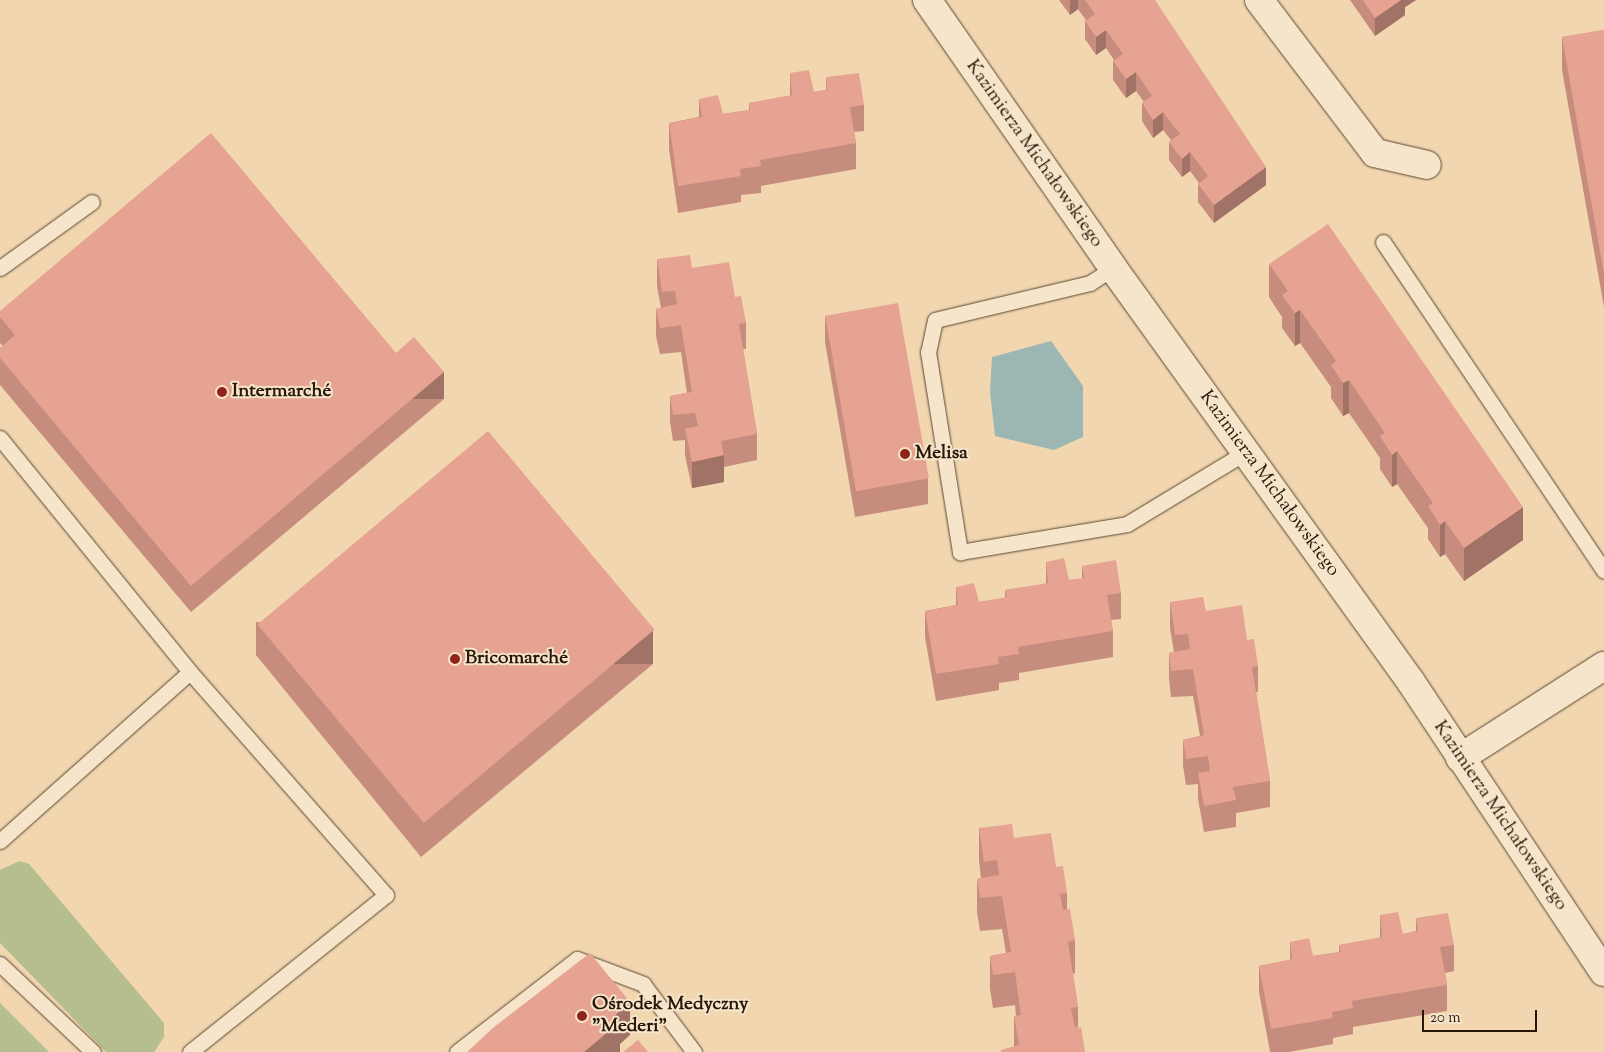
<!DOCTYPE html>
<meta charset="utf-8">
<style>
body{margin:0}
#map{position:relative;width:1604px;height:1052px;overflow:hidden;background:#f1d6af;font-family:"Sorts Mill Goudy",serif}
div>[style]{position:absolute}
.green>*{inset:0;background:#b6be8d}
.water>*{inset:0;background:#9cb7b3}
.roads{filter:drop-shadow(0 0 1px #5a4732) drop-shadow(0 0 1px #5a4732)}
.service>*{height:15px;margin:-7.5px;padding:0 7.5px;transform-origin:7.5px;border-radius:7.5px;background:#f6e4cb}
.minor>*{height:28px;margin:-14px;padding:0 14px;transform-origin:14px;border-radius:14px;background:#f6e4cb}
.wall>*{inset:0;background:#c68c7d}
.shaded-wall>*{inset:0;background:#a17266;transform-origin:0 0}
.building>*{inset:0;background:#e6a391;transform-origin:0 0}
.dots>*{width:14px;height:14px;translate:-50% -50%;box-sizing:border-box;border:2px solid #f6e4cb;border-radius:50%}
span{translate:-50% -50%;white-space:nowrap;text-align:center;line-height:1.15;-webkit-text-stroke:4px #f6e4cb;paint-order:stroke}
.street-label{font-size:19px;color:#281708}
.poi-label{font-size:19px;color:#281708;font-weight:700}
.left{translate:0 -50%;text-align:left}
.scale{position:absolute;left:1422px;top:1010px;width:115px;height:22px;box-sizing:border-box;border:2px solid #281708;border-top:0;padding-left:6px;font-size:15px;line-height:18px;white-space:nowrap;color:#281708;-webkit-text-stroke:4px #f6e4cb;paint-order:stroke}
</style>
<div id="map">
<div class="green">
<i style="clip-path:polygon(20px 861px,29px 864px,164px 1023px,164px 1037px,154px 1052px,106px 1052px,0 943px,0 870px)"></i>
<i style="clip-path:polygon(0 1003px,49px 1052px,0 1052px)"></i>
</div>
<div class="water">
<i style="clip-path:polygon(1051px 341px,1083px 386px,1083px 437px,1054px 450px,995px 436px,990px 392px,992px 357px)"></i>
</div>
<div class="roads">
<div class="service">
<i style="left:1383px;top:242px;width:396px;rotate:56.1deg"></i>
<i style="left:0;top:268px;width:113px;rotate:-35.7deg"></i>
<i style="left:1113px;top:268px;width:27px;rotate:147deg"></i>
<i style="left:1090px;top:283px;width:159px;rotate:166.6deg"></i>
<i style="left:935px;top:320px;width:33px;rotate:102deg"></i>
<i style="left:928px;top:352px;width:203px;rotate:80.9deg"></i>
<i style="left:960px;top:552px;width:169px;rotate:-9.5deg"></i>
<i style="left:1127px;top:524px;width:139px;rotate:-31.2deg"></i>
<i style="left:0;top:438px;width:301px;rotate:50.9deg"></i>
<i style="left:190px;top:672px;width:297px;rotate:48.7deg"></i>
<i style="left:386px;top:895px;width:251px;rotate:141.3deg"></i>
<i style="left:0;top:841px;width:254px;rotate:-41.7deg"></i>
<i style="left:0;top:964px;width:128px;rotate:43.4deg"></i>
<i style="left:457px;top:1052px;width:152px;rotate:-37.8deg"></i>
<i style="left:577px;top:959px;width:71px;rotate:20.7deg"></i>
<i style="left:643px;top:984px;width:85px;rotate:53.1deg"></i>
</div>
<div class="minor">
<i style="left:927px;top:0;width:326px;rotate:55.2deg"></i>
<i style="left:1113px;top:268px;width:510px;rotate:54.25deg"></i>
<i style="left:1411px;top:682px;width:348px;rotate:56.4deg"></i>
<i style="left:1259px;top:0;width:192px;rotate:52.8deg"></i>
<i style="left:1375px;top:153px;width:53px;rotate:13deg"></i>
<i style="left:1460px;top:758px;width:171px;rotate:-32.6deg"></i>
</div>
</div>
<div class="wall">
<i style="clip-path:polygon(1059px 0,1155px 0,1266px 185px,1214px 223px,1198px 202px,1198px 184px,1199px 183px,1190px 171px,1182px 177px,1169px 160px,1169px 142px,1171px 140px,1163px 130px,1153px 138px,1142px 121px,1142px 103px,1144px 102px,1136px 91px,1126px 98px,1113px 80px,1113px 61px,1114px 60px,1106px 48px,1096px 55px,1085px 39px,1085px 21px,1086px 20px,1078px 9px,1070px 15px)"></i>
<i style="clip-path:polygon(1350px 0,1416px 0,1405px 7px,1405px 15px,1375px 36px)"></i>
<i style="clip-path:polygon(1604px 30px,1604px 307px,1562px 70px,1562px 37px)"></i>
<i style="clip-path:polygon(790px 73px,814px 92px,826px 90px,826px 77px,864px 105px,864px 131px,854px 132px,856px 143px,856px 169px,761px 186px,761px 193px,741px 195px,741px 202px,678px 213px,669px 149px,669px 123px,699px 117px,699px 99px,723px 114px,749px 110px,749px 103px,790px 96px)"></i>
<i style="clip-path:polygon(657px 259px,692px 268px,735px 297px,746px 323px,746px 349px,743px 349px,757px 434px,757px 460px,724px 467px,724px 482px,692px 488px,685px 455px,685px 440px,673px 441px,670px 422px,670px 396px,687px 393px,681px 352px,660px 354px,656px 336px,656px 309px,661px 308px,657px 286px)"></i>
<i style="clip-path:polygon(1269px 264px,1523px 540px,1464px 581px,1445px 554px,1440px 557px,1428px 539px,1428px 528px,1397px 484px,1392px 487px,1380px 469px,1380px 458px,1349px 413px,1343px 416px,1331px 398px,1331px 387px,1300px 343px,1295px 346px,1282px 328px,1282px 317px,1269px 297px)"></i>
<i style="clip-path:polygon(0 311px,396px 353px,444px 399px,191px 612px,0 385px,0 348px,3px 346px,0 343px)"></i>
<i style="clip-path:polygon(825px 316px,928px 478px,928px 504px,855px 517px,825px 342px)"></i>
<i style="clip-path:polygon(1046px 562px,1069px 580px,1082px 579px,1082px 566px,1121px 593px,1121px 619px,1111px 620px,1113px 631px,1113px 657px,1019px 673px,1019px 680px,999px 683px,999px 690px,936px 701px,925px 637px,925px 611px,956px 605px,956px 587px,979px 602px,1005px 598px,1005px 590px,1046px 584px)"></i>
<i style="clip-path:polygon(1170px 602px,1206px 611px,1247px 640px,1258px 666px,1258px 692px,1256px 692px,1270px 781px,1270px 807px,1236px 813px,1236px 827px,1204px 832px,1198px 799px,1198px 784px,1186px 785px,1183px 766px,1183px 740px,1200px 736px,1193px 696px,1171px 697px,1169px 679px,1169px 653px,1174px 652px,1170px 628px)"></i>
<i style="clip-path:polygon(256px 622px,653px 664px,421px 857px,256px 655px)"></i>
<i style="clip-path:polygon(979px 828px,1014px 838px,1056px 867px,1067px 893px,1067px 909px,1075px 940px,1075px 973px,1073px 974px,1078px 1007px,1078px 1027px,1014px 1047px,1014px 1016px,1016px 1016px,1015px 1005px,993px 1008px,990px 989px,990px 956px,1006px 953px,1002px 929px,980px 931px,977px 912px,977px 879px,981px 878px,979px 861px)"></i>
<i style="clip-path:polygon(1380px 915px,1403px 934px,1416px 931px,1416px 918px,1454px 945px,1454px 971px,1445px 973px,1447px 985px,1447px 1011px,1353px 1027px,1353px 1034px,1333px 1038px,1333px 1044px,1289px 1052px,1270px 1052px,1259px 992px,1259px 966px,1290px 960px,1290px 942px,1313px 956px,1339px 952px,1339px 945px,1380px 938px)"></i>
</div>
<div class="shaded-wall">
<i style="clip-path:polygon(1070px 0,1078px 0,1078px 9px,1070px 15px)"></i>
<i style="clip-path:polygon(1401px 0,1416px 0,1405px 7px,1405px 15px,1375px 36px,1375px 18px)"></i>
<i style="clip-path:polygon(1106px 30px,1106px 48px,1096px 55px,1096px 37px)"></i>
<i style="clip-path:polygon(1136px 72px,1136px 91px,1126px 98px,1126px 79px)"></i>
<i style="clip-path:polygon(1163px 112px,1163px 130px,1153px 138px,1153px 120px)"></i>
<i style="clip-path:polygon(1190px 152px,1190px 171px,1182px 177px,1182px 159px)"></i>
<i style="clip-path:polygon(1266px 167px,1266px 185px,1214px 223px,1214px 205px)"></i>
<i style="clip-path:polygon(1300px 310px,1300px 343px,1295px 346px,1295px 313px)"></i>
<i style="left:444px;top:372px;width:27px;height:331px;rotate:90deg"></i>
<i style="clip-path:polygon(1349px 380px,1349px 413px,1343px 416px,1343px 383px)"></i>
<i style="clip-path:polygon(1397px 451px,1397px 484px,1392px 487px,1392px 455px)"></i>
<i style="clip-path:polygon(724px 455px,724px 482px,692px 488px,692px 462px)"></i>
<i style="clip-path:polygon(1523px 507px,1523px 540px,1464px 581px,1464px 548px)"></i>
<i style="clip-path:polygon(1445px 521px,1445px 554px,1440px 557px,1440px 525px)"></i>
<i style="left:653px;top:631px;width:33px;height:302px;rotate:90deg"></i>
<i style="clip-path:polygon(630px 1002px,630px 1035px,620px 1044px,620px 1052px,584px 1052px,615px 1015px)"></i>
</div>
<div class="building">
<i style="clip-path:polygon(1085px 0,1155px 0,1266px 167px,1214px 205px,1198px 184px,1208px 176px,1190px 152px,1182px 159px,1169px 142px,1180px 134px,1163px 112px,1153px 120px,1142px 103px,1152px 96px,1136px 72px,1126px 79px,1113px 61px,1123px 54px,1106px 30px,1096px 37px,1085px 21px,1095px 14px)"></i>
<i style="clip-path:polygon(1363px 0,1401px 0,1375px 18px)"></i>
<i style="clip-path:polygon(1604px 30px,1604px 274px,1562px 37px)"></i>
<i style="clip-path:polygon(809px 70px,814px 92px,827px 90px,826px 77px,859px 73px,864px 105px,850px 107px,856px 143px,760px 160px,761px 166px,740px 169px,741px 176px,678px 186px,669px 123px,702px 117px,699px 99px,718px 95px,723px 114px,750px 110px,749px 103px,792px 95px,790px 73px)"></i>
<i style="clip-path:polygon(211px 133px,396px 353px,414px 337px,444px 372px,191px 586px,0 358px,0 348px,15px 335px,0 317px,0 311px)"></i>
<i style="clip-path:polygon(1328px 224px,1523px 507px,1464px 548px,1445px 521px,1440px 525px,1428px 506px,1433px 503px,1397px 451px,1392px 455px,1380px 436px,1385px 433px,1349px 380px,1343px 383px,1331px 365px,1336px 361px,1300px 310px,1295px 313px,1282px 295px,1288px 291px,1269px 264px)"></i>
<i style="clip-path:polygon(690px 255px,692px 268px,729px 262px,735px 297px,741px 296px,746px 323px,739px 324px,757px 434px,721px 441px,724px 455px,692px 462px,685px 429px,698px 426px,695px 413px,673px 415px,670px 396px,692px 392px,681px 325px,660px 328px,656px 309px,677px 304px,675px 291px,662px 292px,657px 259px)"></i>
<i style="left:898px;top:303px;width:178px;height:74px;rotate:80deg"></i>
<i style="left:488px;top:431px;width:259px;height:301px;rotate:50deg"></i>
<i style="clip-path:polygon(1064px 558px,1069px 580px,1084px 578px,1082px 566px,1116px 560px,1121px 593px,1107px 595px,1113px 631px,1018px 647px,1019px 654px,998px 657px,999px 664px,936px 674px,925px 611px,958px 605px,956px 587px,974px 583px,979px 602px,1007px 597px,1005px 590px,1048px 583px,1046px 562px)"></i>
<i style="clip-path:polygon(1203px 597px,1206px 611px,1242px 605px,1247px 640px,1254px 639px,1258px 666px,1252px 667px,1270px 781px,1233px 787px,1236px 800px,1204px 806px,1198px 773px,1210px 771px,1208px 756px,1186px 759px,1183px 740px,1204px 735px,1193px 669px,1171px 671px,1169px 653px,1190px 649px,1188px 634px,1175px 635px,1170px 602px)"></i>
<i style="clip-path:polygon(1012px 824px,1014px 838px,1051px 833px,1056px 867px,1063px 866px,1067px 893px,1060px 894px,1063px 910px,1070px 909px,1075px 940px,1068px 942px,1078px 1007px,1071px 1008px,1075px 1028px,1081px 1027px,1085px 1052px,1001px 1052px,1001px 1050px,1019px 1045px,1014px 1016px,1021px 1015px,1015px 972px,993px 975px,990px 956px,1011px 952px,1002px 896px,980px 898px,977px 879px,999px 875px,997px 860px,984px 862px,979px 828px)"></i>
<i style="clip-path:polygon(1398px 912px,1403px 934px,1418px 931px,1416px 918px,1448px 913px,1454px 945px,1440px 947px,1447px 985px,1352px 1001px,1353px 1008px,1332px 1012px,1333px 1018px,1271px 1029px,1259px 966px,1292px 959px,1290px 942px,1309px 938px,1313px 956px,1341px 952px,1339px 945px,1382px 937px,1380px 915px)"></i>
<i style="clip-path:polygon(590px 953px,630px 1002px,615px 1015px,620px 1022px,584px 1052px,467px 1052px,494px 1027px)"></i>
<i style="clip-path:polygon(638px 1040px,648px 1052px,623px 1052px)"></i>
</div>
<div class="dots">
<i style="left:222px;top:392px;background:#8f2418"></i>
<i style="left:905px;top:454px;background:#8f2418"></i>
<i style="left:455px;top:659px;background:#8f2418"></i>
<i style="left:582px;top:1016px;background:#8f2418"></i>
</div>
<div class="street-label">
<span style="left:1034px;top:154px;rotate:55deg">Kazimierza Michałowskiego</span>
<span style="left:1269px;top:484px;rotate:54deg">Kazimierza Michałowskiego</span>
<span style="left:1500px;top:816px;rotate:56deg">Kazimierza Michałowskiego</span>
</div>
<div class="poi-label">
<span class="left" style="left:232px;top:392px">Intermarché</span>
<span class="left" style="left:915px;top:454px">Melisa</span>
<span class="left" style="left:465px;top:659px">Bricomarché</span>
<span class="left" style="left:592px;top:1016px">Ośrodek Medyczny<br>"Mederi"</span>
</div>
<div class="scale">20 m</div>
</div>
